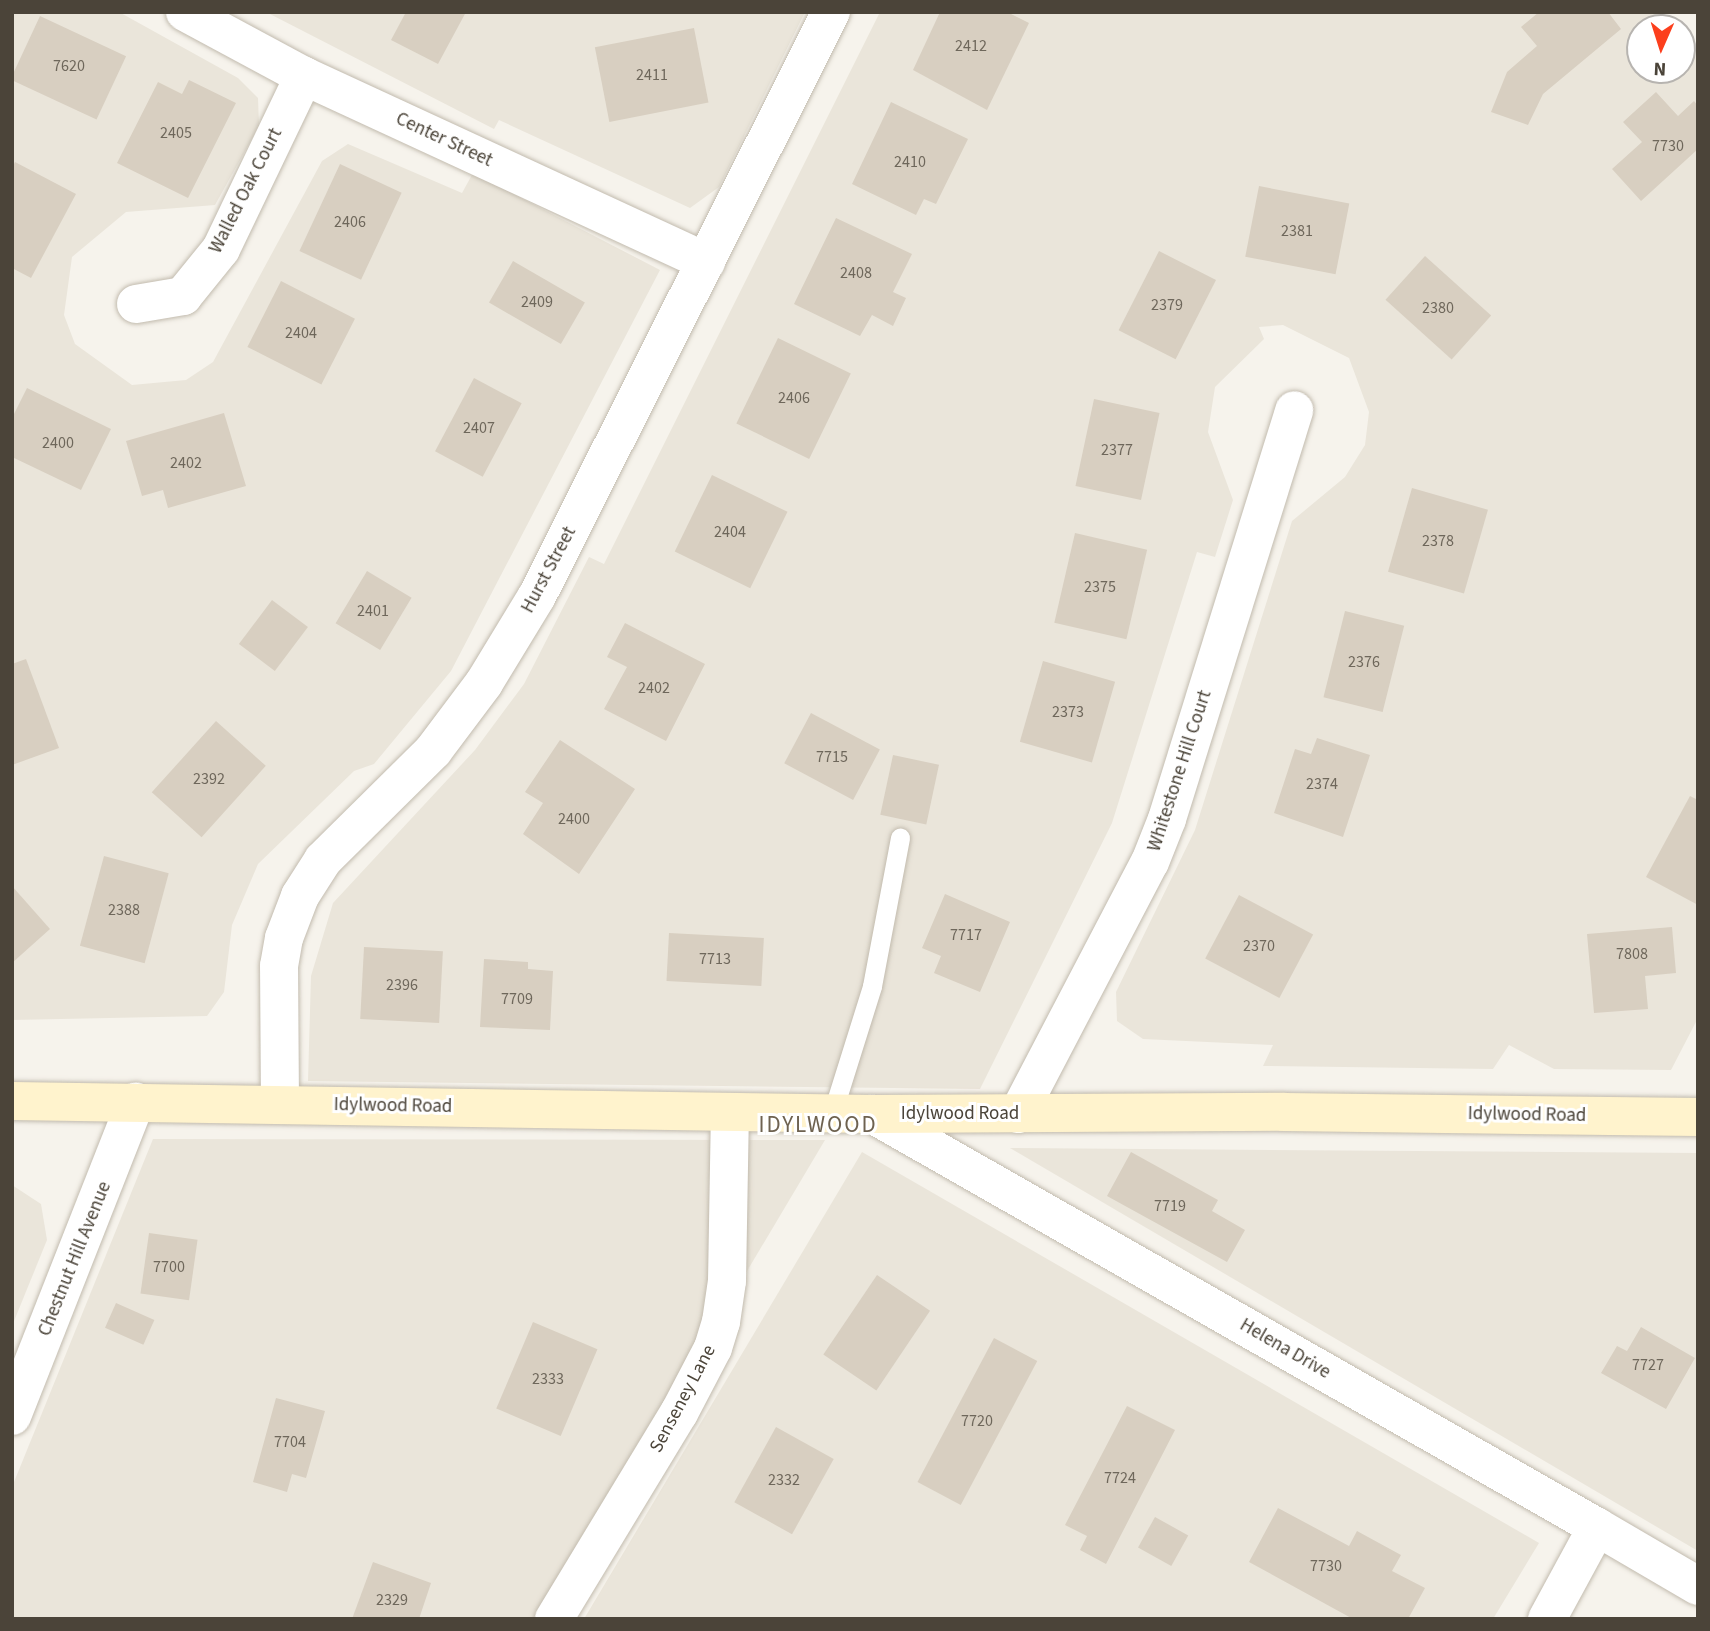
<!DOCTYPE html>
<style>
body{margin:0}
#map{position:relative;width:1710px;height:1631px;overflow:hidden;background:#f6f3ec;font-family:"Source Sans 3",sans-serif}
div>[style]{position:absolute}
.residential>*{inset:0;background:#eae5da}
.building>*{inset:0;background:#d8cfc1;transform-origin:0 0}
.roads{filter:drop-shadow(0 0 2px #c2bbae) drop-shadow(0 0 2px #c2bbae)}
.service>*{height:19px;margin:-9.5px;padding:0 9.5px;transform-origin:9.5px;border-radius:9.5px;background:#fff}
.minor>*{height:38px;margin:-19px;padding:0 19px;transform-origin:19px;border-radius:19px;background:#fff}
.tertiary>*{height:38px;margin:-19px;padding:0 19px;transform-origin:19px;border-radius:19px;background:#fff}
.secondary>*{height:38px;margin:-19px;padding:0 19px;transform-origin:19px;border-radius:19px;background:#fff3cd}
span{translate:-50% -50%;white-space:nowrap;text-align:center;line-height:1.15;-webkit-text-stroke:6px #fff;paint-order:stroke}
.number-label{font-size:16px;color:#6e675b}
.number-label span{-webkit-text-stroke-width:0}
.street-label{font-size:19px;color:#4b4439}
.quarter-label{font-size:23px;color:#6e6250;letter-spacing:2px}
.frame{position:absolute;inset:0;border:14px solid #4b4439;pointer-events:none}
.north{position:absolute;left:1626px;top:14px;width:70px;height:70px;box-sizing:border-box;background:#fff;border:2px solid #b7b4b0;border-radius:50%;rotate:183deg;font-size:19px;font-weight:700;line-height:28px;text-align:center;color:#4b4439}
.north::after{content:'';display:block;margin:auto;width:24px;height:32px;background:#fc3f1d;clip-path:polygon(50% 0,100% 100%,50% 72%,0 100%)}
</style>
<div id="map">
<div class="residential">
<i style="clip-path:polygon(12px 12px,119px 12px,238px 78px,258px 98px,259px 126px,215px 205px,126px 212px,72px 257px,64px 315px,75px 344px,132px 385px,186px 380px,213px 362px,322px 161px,348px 144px,462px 193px,473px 173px,660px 270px,451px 671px,374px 764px,354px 771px,258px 864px,232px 925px,224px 992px,207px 1016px,12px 1020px)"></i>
<i style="clip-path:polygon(266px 12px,805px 12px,719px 187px,690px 208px,499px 120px,494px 129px)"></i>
<i style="clip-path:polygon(880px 12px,1663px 12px,1676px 28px,1640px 28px,1640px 70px,1682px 70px,1682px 35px,1698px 54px,1698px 1018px,1671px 1070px,1554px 1069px,1509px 1045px,1493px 1069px,1263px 1066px,1273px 1045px,1143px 1039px,1117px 1021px,1116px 992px,1195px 830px,1292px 521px,1345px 477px,1365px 445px,1369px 412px,1349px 358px,1283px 325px,1259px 327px,1264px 339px,1215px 387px,1208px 432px,1233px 500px,1215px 557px,1197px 552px,1112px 823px,980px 1089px,308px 1081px,311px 976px,333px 903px,475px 750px,524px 684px,589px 557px,604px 564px)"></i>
<i style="clip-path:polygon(153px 1139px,825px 1140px,540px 1619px,12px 1619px,12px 1487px)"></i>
<i style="clip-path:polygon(1010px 1148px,1698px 1153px,1698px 1551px)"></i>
<i style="clip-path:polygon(862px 1152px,1539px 1543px,1493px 1619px,584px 1619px)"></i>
<i style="clip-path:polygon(12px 1185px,41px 1204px,47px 1240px,12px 1326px)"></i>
</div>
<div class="building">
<i style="clip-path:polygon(406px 12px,466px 12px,438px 64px,391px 40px)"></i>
<i style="clip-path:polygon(940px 12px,1007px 12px,1029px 23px,987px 110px,913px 70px)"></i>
<i style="clip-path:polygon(1539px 12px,1608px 12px,1621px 29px,1543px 94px,1528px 125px,1491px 112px,1507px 72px,1537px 46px,1521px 27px)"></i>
<i style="left:40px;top:16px;width:95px;height:70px;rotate:25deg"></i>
<i style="left:694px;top:28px;width:76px;height:101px;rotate:79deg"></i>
<i style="clip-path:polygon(189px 80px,236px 103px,188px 198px,117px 163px,158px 82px,182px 94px)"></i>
<i style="clip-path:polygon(1656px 92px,1678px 116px,1694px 101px,1698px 106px,1698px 149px,1641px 201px,1612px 169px,1642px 142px,1623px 122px)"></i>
<i style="clip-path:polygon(891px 102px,968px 139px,936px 204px,924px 199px,916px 215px,852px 184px)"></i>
<i style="clip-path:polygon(15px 162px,76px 194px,31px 278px,12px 268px,12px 168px)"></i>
<i style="left:340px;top:164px;width:68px;height:96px;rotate:25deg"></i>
<i style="left:1259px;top:186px;width:92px;height:72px;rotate:11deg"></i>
<i style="clip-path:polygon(836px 218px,912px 254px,893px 292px,906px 298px,893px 326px,872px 315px,860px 336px,794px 304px)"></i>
<i style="left:1159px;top:251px;width:64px;height:89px;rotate:27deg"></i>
<i style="left:1425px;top:256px;width:89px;height:59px;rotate:42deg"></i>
<i style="left:513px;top:261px;width:83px;height:48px;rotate:30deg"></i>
<i style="left:281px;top:281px;width:83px;height:74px;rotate:27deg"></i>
<i style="left:778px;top:338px;width:81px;height:95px;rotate:26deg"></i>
<i style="left:474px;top:378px;width:54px;height:83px;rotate:28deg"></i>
<i style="clip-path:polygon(27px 388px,111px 429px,81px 490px,12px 457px,12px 418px)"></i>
<i style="left:1094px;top:399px;width:67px;height:89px;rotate:12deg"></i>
<i style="clip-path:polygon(224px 413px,246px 486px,168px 508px,163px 490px,142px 496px,126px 441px)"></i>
<i style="left:712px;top:475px;width:84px;height:85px;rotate:26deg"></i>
<i style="left:1412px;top:488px;width:79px;height:87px;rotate:16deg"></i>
<i style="left:1075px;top:533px;width:74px;height:92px;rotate:13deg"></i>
<i style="left:367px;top:571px;width:52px;height:61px;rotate:31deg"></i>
<i style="left:272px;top:600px;width:45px;height:55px;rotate:37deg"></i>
<i style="left:1345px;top:611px;width:61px;height:89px;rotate:14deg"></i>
<i style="clip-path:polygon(625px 623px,705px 664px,666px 741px,604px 709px,627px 667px,607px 657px)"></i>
<i style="clip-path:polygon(26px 659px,59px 748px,12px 765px,12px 664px)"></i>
<i style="left:1043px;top:661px;width:75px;height:84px;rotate:16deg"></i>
<i style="left:811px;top:713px;width:78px;height:57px;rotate:28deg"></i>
<i style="left:216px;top:721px;width:67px;height:96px;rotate:42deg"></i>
<i style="clip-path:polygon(1317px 738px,1370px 755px,1343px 837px,1274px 813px,1295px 749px,1311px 754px)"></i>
<i style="clip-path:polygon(560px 740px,635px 789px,579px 874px,523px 834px,543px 803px,525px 792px)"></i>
<i style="left:893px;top:755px;width:47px;height:61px;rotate:12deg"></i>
<i style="clip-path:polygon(1690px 796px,1698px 800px,1698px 905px,1646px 877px)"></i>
<i style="left:104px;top:856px;width:67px;height:93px;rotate:15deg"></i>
<i style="clip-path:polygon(12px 886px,50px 929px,12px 963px)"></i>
<i style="clip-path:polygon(945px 894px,1010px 922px,980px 992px,934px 973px,941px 956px,922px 948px)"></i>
<i style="left:1239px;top:895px;width:84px;height:72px;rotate:28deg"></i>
<i style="clip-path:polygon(1672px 927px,1676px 973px,1645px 976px,1648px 1009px,1594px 1013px,1587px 934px)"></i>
<i style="left:669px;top:933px;width:95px;height:48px;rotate:3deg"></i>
<i style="left:364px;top:947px;width:79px;height:72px;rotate:3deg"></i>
<i style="clip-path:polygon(484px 959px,528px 962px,528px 969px,553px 971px,550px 1030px,480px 1027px)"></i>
<i style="clip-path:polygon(1131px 1152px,1218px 1200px,1212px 1211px,1245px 1230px,1227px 1262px,1107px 1196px)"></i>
<i style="left:149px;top:1233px;width:49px;height:61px;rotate:8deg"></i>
<i style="left:877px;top:1275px;width:64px;height:96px;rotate:34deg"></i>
<i style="left:116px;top:1303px;width:42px;height:27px;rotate:24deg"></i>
<i style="left:533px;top:1322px;width:70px;height:94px;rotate:23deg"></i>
<i style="clip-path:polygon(1641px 1327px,1695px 1358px,1666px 1409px,1601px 1373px,1617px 1346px,1627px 1351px)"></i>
<i style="left:994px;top:1338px;width:49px;height:163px;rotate:28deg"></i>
<i style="clip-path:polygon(276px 1398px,325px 1411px,306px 1478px,292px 1474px,287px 1492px,253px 1482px)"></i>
<i style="clip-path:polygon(1127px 1406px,1175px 1430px,1106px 1564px,1080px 1550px,1087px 1536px,1065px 1525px)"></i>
<i style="left:776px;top:1427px;width:66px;height:86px;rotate:29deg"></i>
<i style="clip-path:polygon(1278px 1508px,1349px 1546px,1357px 1531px,1401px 1555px,1392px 1571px,1425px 1588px,1408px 1619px,1353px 1619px,1249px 1562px)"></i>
<i style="left:1155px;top:1517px;width:38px;height:35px;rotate:29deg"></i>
<i style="clip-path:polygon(373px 1562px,431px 1583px,419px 1619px,352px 1619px)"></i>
</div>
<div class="roads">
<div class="service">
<i style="left:832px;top:1114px;width:134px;rotate:-72.6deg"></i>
<i style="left:872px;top:986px;width:151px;rotate:-79.3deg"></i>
</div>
<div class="minor">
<i style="left:185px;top:12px;width:135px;rotate:28.3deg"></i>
<i style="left:304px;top:76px;width:443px;rotate:24.8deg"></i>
<i style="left:136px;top:304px;width:48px;rotate:-9.7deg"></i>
<i style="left:183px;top:296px;width:60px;rotate:-51deg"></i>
<i style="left:221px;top:249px;width:192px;rotate:-64.4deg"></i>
<i style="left:280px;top:1105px;width:139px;rotate:-90.4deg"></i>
<i style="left:279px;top:966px;width:28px;rotate:-80deg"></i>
<i style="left:284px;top:938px;width:45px;rotate:-69.1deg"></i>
<i style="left:300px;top:896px;width:43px;rotate:-57.4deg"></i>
<i style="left:323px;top:860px;width:155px;rotate:-44.7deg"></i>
<i style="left:433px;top:751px;width:85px;rotate:-53.1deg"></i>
<i style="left:484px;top:683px;width:102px;rotate:-58.7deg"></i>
<i style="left:537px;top:596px;width:654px;rotate:-63.28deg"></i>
<i style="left:1018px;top:1114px;width:284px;rotate:-62.4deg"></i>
<i style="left:1150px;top:862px;width:46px;rotate:-68.4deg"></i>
<i style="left:1167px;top:819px;width:428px;rotate:-72.7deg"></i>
<i style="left:12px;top:1416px;width:338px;rotate:-68.5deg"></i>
<i style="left:1597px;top:1527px;width:117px;rotate:30.3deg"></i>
<i style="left:554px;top:1619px;width:241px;rotate:-58.8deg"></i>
<i style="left:679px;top:1413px;width:73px;rotate:-62.4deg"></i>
<i style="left:713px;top:1348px;width:27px;rotate:-73deg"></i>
<i style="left:721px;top:1322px;width:41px;rotate:-81.7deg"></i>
<i style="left:727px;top:1281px;width:169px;rotate:-89deg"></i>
</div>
<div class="tertiary">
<i style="left:872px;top:1114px;width:834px;rotate:29.67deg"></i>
<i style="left:1597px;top:1527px;width:105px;rotate:118.5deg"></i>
</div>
<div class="secondary">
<i style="left:12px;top:1101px;width:860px;rotate:0.87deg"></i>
<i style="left:872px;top:1114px;width:412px;rotate:-0.3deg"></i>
<i style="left:1284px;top:1112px;width:414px;rotate:0.7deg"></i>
</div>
</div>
<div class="number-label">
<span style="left:971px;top:46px">2412</span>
<span style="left:69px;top:66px">7620</span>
<span style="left:652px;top:75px">2411</span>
<span style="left:176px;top:133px">2405</span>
<span style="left:1668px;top:146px">7730</span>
<span style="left:910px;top:162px">2410</span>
<span style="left:350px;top:222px">2406</span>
<span style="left:1297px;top:231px">2381</span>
<span style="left:856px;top:273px">2408</span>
<span style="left:537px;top:302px">2409</span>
<span style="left:1167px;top:305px">2379</span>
<span style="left:1438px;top:308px">2380</span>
<span style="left:301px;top:333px">2404</span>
<span style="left:794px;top:398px">2406</span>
<span style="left:479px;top:428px">2407</span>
<span style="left:58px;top:443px">2400</span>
<span style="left:1117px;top:450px">2377</span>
<span style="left:186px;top:463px">2402</span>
<span style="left:730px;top:532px">2404</span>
<span style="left:1438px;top:541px">2378</span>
<span style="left:1100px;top:587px">2375</span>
<span style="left:373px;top:611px">2401</span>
<span style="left:1364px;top:662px">2376</span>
<span style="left:654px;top:688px">2402</span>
<span style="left:1068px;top:712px">2373</span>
<span style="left:832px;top:757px">7715</span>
<span style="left:209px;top:779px">2392</span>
<span style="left:1322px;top:784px">2374</span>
<span style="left:574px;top:819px">2400</span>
<span style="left:124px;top:910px">2388</span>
<span style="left:966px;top:935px">7717</span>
<span style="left:1259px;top:946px">2370</span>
<span style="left:1632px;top:954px">7808</span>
<span style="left:715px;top:959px">7713</span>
<span style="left:402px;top:985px">2396</span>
<span style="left:517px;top:999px">7709</span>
<span style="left:1170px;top:1206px">7719</span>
<span style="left:169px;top:1267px">7700</span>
<span style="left:1648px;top:1365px">7727</span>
<span style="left:548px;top:1379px">2333</span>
<span style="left:977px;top:1421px">7720</span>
<span style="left:290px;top:1442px">7704</span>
<span style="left:1120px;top:1478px">7724</span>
<span style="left:784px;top:1480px">2332</span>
<span style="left:1326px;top:1566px">7730</span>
<span style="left:392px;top:1600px">2329</span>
</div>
<div class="street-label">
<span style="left:444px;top:140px;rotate:25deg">Center Street</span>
<span style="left:246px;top:191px;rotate:-63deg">Walled Oak Court</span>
<span style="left:549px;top:570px;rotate:-62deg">Hurst Street</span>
<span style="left:1180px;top:771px;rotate:-72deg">Whitestone Hill Court</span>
<span style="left:393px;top:1106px;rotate:1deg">Idylwood Road</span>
<span style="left:960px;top:1114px">Idylwood Road</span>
<span style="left:1527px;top:1115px;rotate:1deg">Idylwood Road</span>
<span style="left:75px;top:1259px;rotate:-68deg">Chestnut Hill Avenue</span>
<span style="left:1285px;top:1349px;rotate:30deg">Helena Drive</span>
<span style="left:683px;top:1399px;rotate:-62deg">Senseney Lane</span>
</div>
<div class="quarter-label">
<span style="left:818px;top:1125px">IDYLWOOD</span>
</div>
<div class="frame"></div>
<div class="north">N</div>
</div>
